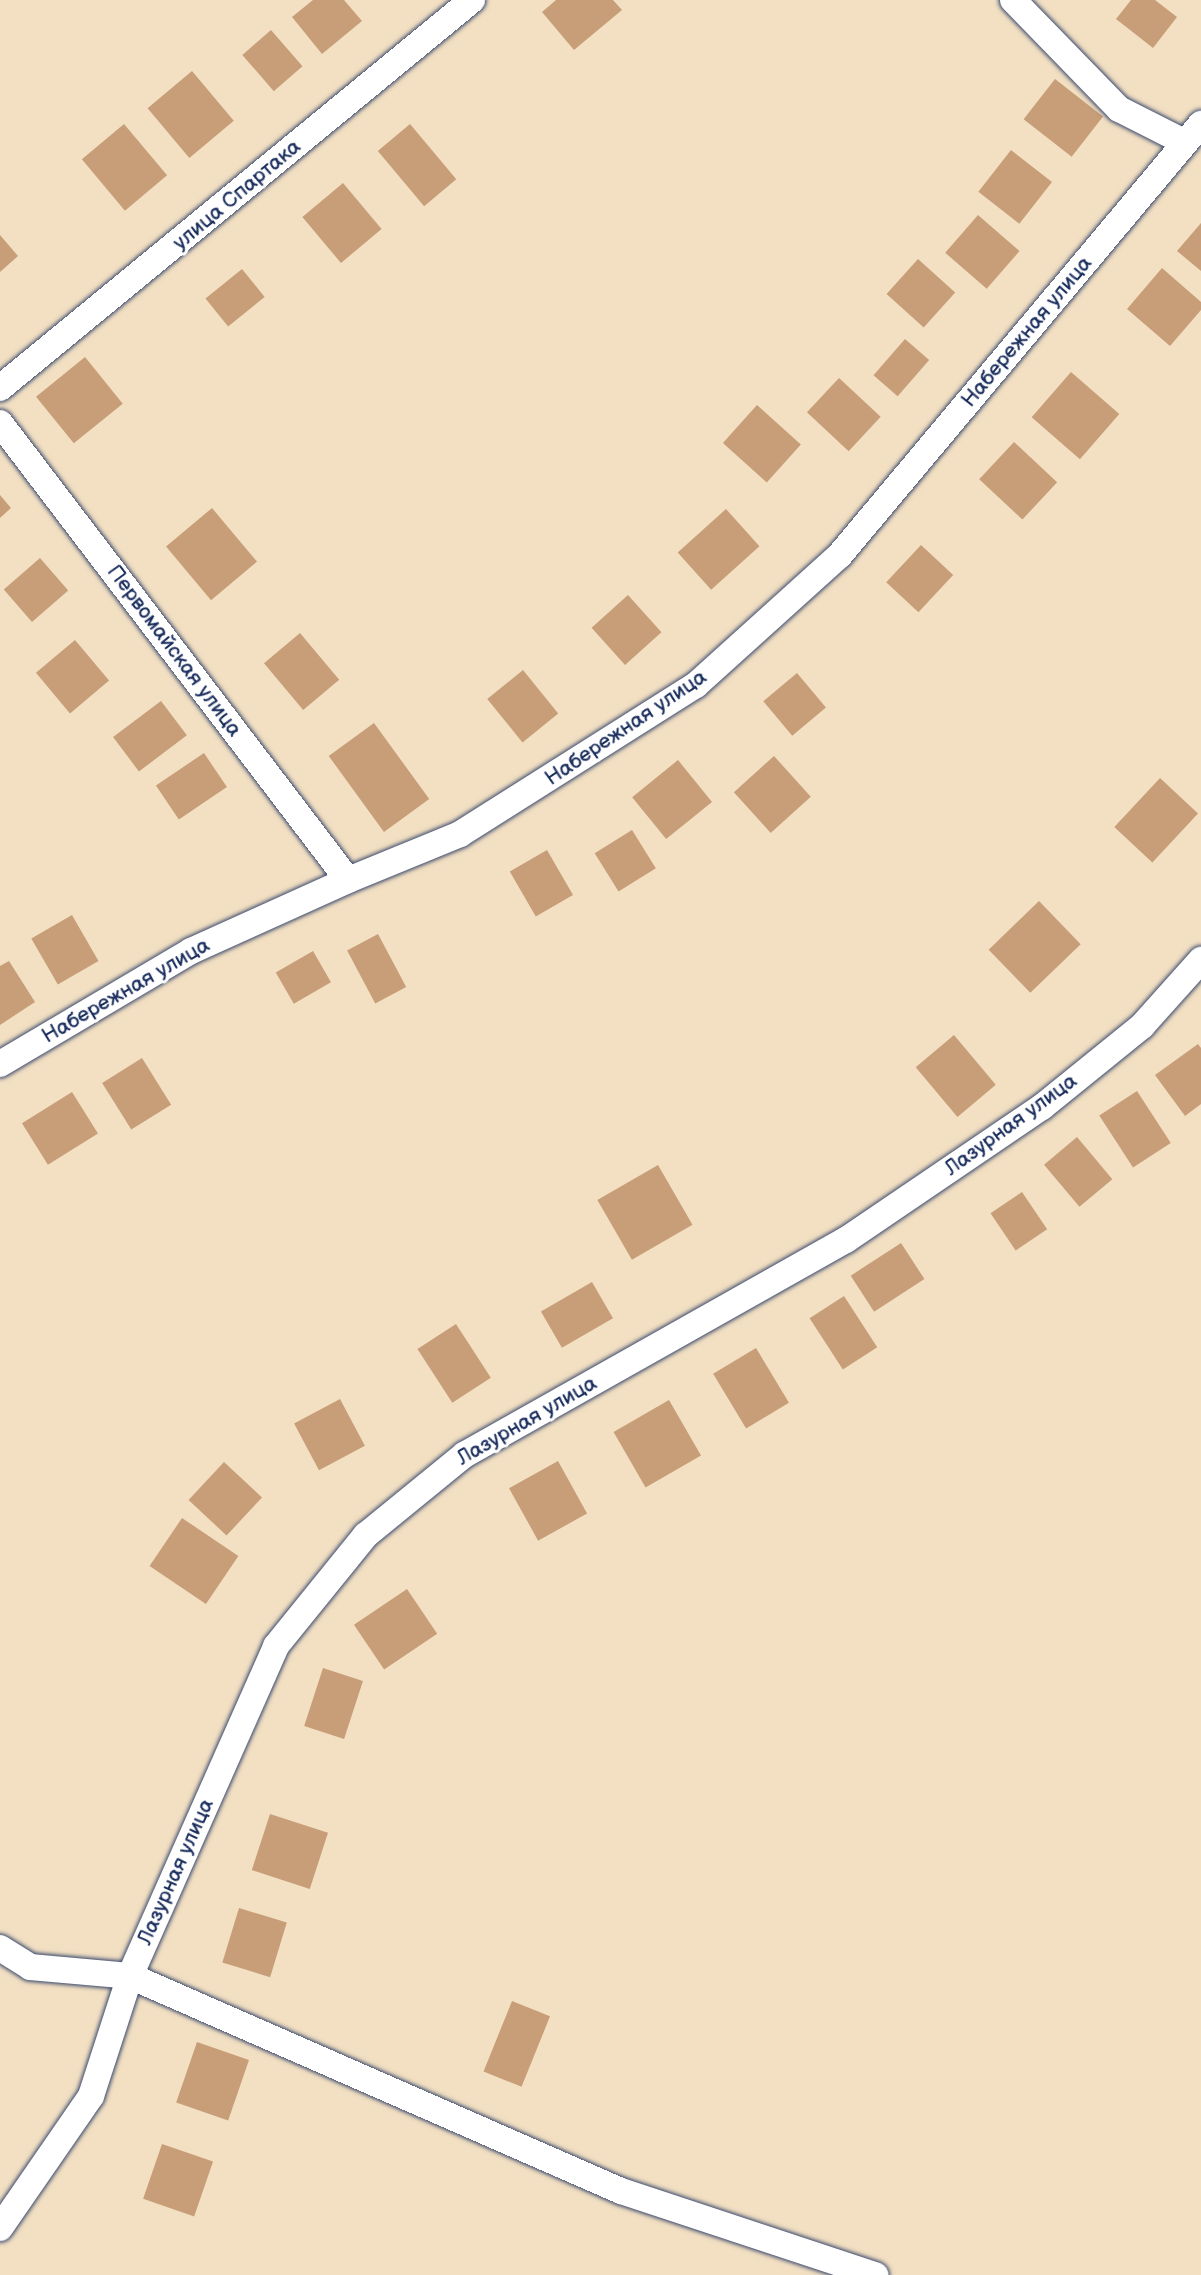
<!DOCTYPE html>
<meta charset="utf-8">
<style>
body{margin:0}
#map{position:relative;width:1201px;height:2275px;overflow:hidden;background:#f3e0c3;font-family:"Balsamiq Sans",sans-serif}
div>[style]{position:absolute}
.building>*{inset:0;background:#c79e78;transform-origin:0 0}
.roads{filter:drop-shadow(0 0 2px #3b4a6d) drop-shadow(0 0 2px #3b4a6d)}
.minor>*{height:26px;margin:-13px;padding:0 13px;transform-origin:13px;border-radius:13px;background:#fff}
span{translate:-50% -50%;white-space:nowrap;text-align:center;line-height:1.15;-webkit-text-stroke:6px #fff;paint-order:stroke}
.street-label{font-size:21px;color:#1b2f5e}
</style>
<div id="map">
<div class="building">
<i style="clip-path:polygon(313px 0,344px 0,362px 21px,322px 54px,292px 17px)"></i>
<i style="clip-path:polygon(556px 0,613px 0,622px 10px,574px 50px,542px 12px)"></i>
<i style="clip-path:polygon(1131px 0,1155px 0,1177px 17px,1153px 48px,1116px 19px)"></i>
<i style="left:271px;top:30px;width:48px;height:38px;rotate:49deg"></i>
<i style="left:192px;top:71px;width:65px;height:58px;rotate:50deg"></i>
<i style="left:1055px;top:79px;width:61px;height:51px;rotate:38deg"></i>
<i style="left:124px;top:124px;width:67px;height:55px;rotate:50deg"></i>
<i style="left:410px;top:124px;width:72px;height:42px;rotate:50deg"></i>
<i style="left:1011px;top:150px;width:52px;height:53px;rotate:38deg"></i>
<i style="left:343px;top:183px;width:60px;height:53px;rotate:50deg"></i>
<i style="left:978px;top:215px;width:55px;height:50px;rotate:41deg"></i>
<i style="clip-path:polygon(1201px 223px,1201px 271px,1177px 251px)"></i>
<i style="clip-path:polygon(0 235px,18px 256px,0 272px)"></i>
<i style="left:918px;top:259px;width:50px;height:47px;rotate:42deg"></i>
<i style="clip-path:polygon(1162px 268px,1201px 302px,1201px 310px,1170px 346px,1127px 309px)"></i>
<i style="left:242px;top:269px;width:36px;height:47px;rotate:51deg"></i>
<i style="left:905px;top:339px;width:32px;height:48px;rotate:41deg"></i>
<i style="left:85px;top:357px;width:60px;height:63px;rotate:51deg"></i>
<i style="left:1071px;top:372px;width:64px;height:60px;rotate:41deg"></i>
<i style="left:839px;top:378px;width:57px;height:47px;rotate:43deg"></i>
<i style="left:757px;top:405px;width:59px;height:51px;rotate:42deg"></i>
<i style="left:1014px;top:442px;width:59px;height:51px;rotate:43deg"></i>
<i style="clip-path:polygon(0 495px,11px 508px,0 518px)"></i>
<i style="left:212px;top:508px;width:70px;height:60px;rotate:50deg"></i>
<i style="left:726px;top:509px;width:50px;height:65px;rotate:48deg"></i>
<i style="left:921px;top:545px;width:44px;height:51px;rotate:43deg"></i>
<i style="left:40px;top:558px;width:43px;height:48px;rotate:49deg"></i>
<i style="left:628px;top:595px;width:50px;height:49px;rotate:48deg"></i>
<i style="left:300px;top:633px;width:61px;height:47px;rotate:50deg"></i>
<i style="left:75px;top:640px;width:53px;height:51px;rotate:50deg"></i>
<i style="left:523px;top:670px;width:56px;height:46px;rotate:51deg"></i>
<i style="left:797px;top:673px;width:45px;height:44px;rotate:50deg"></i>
<i style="left:161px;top:701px;width:43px;height:60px;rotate:53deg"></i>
<i style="left:374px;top:723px;width:94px;height:56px;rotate:54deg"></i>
<i style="left:204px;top:753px;width:41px;height:58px;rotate:56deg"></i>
<i style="left:774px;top:756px;width:55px;height:54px;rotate:48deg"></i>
<i style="left:678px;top:760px;width:54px;height:59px;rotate:51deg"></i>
<i style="left:1160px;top:778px;width:52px;height:67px;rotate:43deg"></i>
<i style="left:632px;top:830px;width:45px;height:44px;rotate:58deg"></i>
<i style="left:547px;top:850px;width:52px;height:43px;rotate:60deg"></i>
<i style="left:1039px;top:901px;width:60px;height:70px;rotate:46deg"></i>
<i style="left:72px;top:915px;width:53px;height:47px;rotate:60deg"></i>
<i style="left:378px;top:934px;width:60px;height:35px;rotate:62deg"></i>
<i style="left:313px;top:951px;width:36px;height:43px;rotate:60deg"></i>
<i style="clip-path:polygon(9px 961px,35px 1002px,0 1025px,0 966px)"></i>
<i style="left:954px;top:1035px;width:65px;height:50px;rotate:50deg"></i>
<i style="clip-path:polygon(1198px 1044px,1201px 1048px,1201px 1104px,1185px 1116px,1155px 1075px)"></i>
<i style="left:142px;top:1058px;width:55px;height:47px;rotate:58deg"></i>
<i style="left:1137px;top:1091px;width:62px;height:45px;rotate:57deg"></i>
<i style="left:72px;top:1092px;width:49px;height:59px;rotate:58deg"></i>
<i style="left:1077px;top:1137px;width:55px;height:43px;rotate:50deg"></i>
<i style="left:658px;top:1165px;width:69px;height:70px;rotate:60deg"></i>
<i style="left:1022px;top:1192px;width:45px;height:38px;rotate:56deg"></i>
<i style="left:901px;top:1243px;width:43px;height:60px;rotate:57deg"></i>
<i style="left:592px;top:1282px;width:42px;height:59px;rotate:60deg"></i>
<i style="left:844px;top:1296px;width:61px;height:41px;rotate:57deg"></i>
<i style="left:456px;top:1324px;width:64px;height:46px;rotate:57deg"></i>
<i style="left:756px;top:1348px;width:64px;height:50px;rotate:59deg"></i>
<i style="left:340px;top:1399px;width:53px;height:52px;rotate:62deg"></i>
<i style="left:669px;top:1400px;width:64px;height:64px;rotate:60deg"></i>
<i style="left:558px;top:1461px;width:60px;height:56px;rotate:61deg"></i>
<i style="left:224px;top:1462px;width:52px;height:52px;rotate:43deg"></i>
<i style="left:182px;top:1518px;width:68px;height:58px;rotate:34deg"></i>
<i style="left:407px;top:1589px;width:54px;height:64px;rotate:56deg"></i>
<i style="left:323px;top:1668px;width:42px;height:61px;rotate:18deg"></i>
<i style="left:270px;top:1814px;width:61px;height:59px;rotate:18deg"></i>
<i style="left:239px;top:1908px;width:50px;height:57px;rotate:17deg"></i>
<i style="left:512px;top:2001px;width:41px;height:76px;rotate:22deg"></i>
<i style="left:197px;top:2042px;width:55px;height:64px;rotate:19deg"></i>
<i style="left:162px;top:2144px;width:54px;height:58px;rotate:19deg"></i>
</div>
<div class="roads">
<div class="minor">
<i style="left:1013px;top:0;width:152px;rotate:45.8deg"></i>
<i style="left:1119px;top:109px;width:73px;rotate:26.9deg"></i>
<i style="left:0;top:388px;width:611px;rotate:-39.42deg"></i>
<i style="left:0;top:423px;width:574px;rotate:52.71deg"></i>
<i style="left:0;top:1064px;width:222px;rotate:-30.6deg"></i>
<i style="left:191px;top:951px;width:172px;rotate:-24.3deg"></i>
<i style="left:348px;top:880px;width:121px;rotate:-22.3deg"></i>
<i style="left:460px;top:834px;width:279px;rotate:-32.3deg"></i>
<i style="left:696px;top:685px;width:193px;rotate:-42.1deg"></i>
<i style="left:839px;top:556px;width:564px;rotate:-50.04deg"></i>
<i style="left:0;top:1948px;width:36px;rotate:32deg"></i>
<i style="left:30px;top:1967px;width:100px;rotate:5.1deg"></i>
<i style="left:130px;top:1976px;width:536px;rotate:23.65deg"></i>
<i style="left:621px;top:2191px;width:268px;rotate:18.3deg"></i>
<i style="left:0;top:2228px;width:160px;rotate:-55.4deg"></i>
<i style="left:91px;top:2096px;width:126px;rotate:-72deg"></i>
<i style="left:130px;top:1976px;width:361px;rotate:-66.1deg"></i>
<i style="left:276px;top:1646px;width:143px;rotate:-51deg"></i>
<i style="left:366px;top:1535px;width:127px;rotate:-39.2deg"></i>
<i style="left:464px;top:1455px;width:438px;rotate:-29.4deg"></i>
<i style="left:846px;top:1240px;width:237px;rotate:-34.2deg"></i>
<i style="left:1042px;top:1107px;width:129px;rotate:-39deg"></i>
<i style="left:1142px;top:1026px;width:89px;rotate:-48.2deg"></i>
</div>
</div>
<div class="street-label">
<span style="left:237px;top:195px;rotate:-40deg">улица Спартака</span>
<span style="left:1027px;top:332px;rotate:-50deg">Набережная улица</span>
<span style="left:174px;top:651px;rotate:53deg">Первомайская улица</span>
<span style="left:626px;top:728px;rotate:-34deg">Набережная улица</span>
<span style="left:126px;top:991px;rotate:-30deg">Набережная улица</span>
<span style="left:1011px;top:1125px;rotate:-36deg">Лазурная улица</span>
<span style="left:527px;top:1421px;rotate:-30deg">Лазурная улица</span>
<span style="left:176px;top:1872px;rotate:-66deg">Лазурная улица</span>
</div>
</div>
